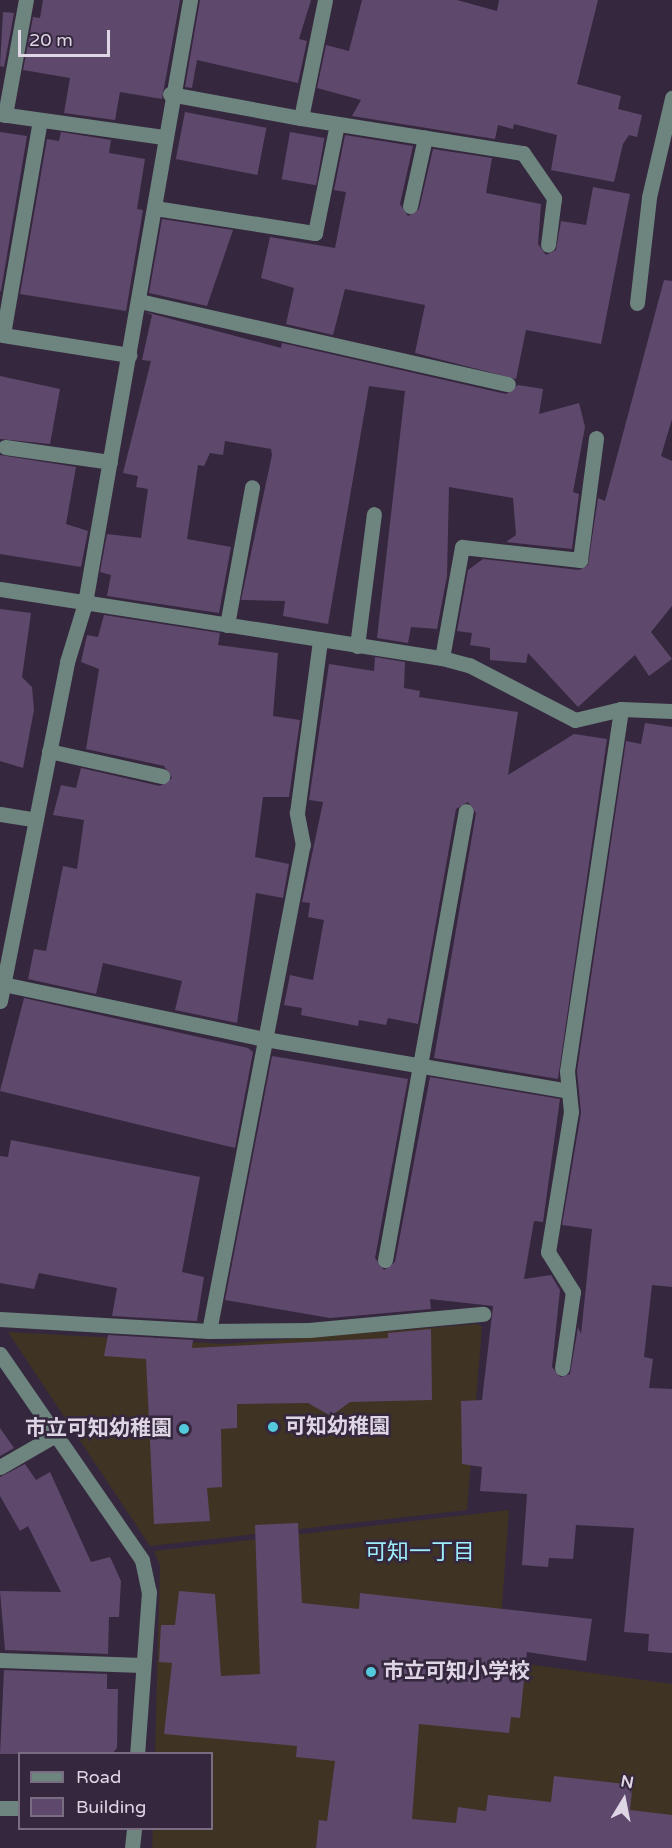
<!DOCTYPE html>
<meta charset="utf-8">
<style>
body{margin:0}
#map{position:relative;width:672px;height:1848px;overflow:hidden;background:#35283e;font-family:"Varela Round","Noto Sans JP",sans-serif}
div>[style]{position:absolute}
.education>*{inset:0;background:#3f3324}
.building>*{inset:0;background:#5e486c;transform-origin:0 0}
.minor>*{height:15px;margin:-7.5px;padding:0 7.5px;transform-origin:7.5px;border-radius:7.5px;background:#6d847f}
.dots>*{width:16px;height:16px;translate:-50% -50%;box-sizing:border-box;border:3px solid #35283e;border-radius:50%}
span{translate:-50% -50%;white-space:nowrap;text-align:center;line-height:1.15;-webkit-text-stroke:5px #35283e;paint-order:stroke}
.poi-label{font-size:21px;color:#dfd6e5;font-weight:700}
.left{translate:0 -50%;text-align:left}
.right{translate:-100% -50%;text-align:right}
.neighbourhood-label{font-size:22px;color:#9dedfb}
.legend{position:absolute;left:18px;top:1752px;width:195px;height:78px;box-sizing:border-box;background:#35283e;border:2px solid #796e81;margin:0;padding:8px 10px;list-style:none;font-size:18px;color:#dfd6e5}
.legend li{display:flex;align-items:center;gap:12px;height:30px}
.legend b{width:30px;border:2px solid #796e81}
.north{position:absolute;left:594px;top:1770px;width:60px;height:60px;-webkit-text-stroke:4px #35283e;paint-order:stroke;rotate:10deg;font-size:16px;font-weight:700;line-height:24px;text-align:center;color:#dfd6e5}
.north::after{content:'';display:block;margin:auto;width:21px;height:27px;background:#dfd6e5;clip-path:polygon(50% 0,100% 100%,50% 72%,0 100%)}
.scale{position:absolute;left:18px;top:30px;width:92px;height:27px;box-sizing:border-box;border:3px solid #dfd6e5;border-top:0;padding-left:8px;font-size:18px;line-height:21px;white-space:nowrap;color:#dfd6e5;-webkit-text-stroke:4px #35283e;paint-order:stroke}
</style>
<div id="map">
<div class="education">
<i style="clip-path:polygon(477px 1324px,482px 1327px,467px 1510px,150px 1546px,8px 1332px,225px 1344px)"></i>
<i style="clip-path:polygon(509px 1510px,498px 1660px,672px 1684px,672px 1848px,152px 1848px,153px 1829px,212px 1828px,212px 1754px,155px 1753px,160px 1565px,154px 1551px)"></i>
</div>
<div class="building">
<i style="clip-path:polygon(43px 0,180px 0,162px 99px,120px 92px,115px 120px,64px 113px,70px 78px,23px 70px,33px 17px,40px 18px)"></i>
<i style="clip-path:polygon(200px 0,311px 0,299px 39px,307px 41px,298px 83px,197px 60px,192px 88px,185px 87px)"></i>
<i style="clip-path:polygon(362px 0,457px 0,497px 11px,499px 0,598px 0,577px 84px,621px 96px,618px 109px,642px 115px,637px 137px,629px 135px,623px 144px,614px 182px,551px 170px,557px 135px,514px 124px,513px 129px,498px 125px,495px 139px,352px 116px,361px 100px,317px 88px,326px 45px,349px 51px)"></i>
<i style="clip-path:polygon(3px 12px,14px 13px,4px 67px,0 66px)"></i>
<i style="left:185px;top:112px;width:83px;height:48px;rotate:11deg"></i>
<i style="clip-path:polygon(0 132px,27px 136px,1px 291px,0 291px)"></i>
<i style="clip-path:polygon(61px 132px,111px 140px,109px 153px,145px 159px,137px 209px,143px 210px,126px 311px,20px 294px,47px 139px,59px 141px)"></i>
<i style="left:290px;top:132px;width:35px;height:48px;rotate:10deg"></i>
<i style="clip-path:polygon(345px 135px,413px 146px,400px 204px,408px 216px,419px 209px,433px 149px,492px 158px,486px 193px,541px 204px,538px 244px,546px 255px,556px 250px,561px 221px,586px 225px,593px 187px,630px 194px,601px 344px,526px 330px,516px 379px,415px 353px,425px 305px,345px 289px,333px 335px,286px 324px,294px 288px,261px 278px,270px 237px,335px 248px,346px 192px,334px 190px)"></i>
<i style="clip-path:polygon(162px 219px,233px 230px,207px 306px,149px 293px)"></i>
<i style="clip-path:polygon(664px 280px,672px 281px,672px 419px,661px 456px,672px 461px,672px 606px,651px 632px,672px 659px,649px 676px,635px 655px,578px 707px,528px 653px,526px 663px,490px 660px,490px 648px,470px 645px,472px 633px,457px 631px,468px 570px,483px 559px,579px 570px,588px 565px,598px 498px,605px 501px)"></i>
<i style="clip-path:polygon(145px 312px,281px 348px,282px 343px,506px 394px,518px 385px,543px 389px,539px 414px,579px 403px,585px 427px,573px 492px,579px 494px,572px 549px,506px 542px,516px 535px,513px 498px,449px 487px,447px 576px,437px 629px,411px 627px,408px 643px,377px 638px,405px 391px,369px 386px,328px 624px,283px 616px,285px 601px,241px 600px,272px 455px,271px 449px,225px 441px,223px 455px,210px 453px,204px 466px,198px 465px,187px 539px,231px 547px,219px 613px,107px 596px,111px 575px,100px 572px,107px 534px,141px 538px,148px 489px,136px 487px,138px 476px,123px 473px,151px 361px,142px 360px,152px 315px)"></i>
<i style="clip-path:polygon(0 376px,60px 389px,50px 444px,0 439px)"></i>
<i style="clip-path:polygon(0 455px,76px 467px,66px 524px,88px 531px,81px 567px,0 554px)"></i>
<i style="clip-path:polygon(0 609px,31px 613px,22px 677px,32px 687px,34px 710px,23px 768px,0 761px)"></i>
<i style="clip-path:polygon(104px 615px,220px 633px,218px 645px,278px 653px,273px 716px,300px 720px,289px 797px,263px 797px,255px 857px,289px 864px,283px 898px,256px 893px,237px 1023px,175px 1010px,182px 981px,103px 963px,96px 994px,28px 979px,34px 949px,46px 951px,63px 866px,77px 869px,84px 820px,53px 815px,61px 785px,76px 788px,81px 768px,160px 786px,172px 778px,164px 766px,86px 749px,99px 669px,81px 662px,87px 635px,98px 637px)"></i>
<i style="clip-path:polygon(375px 657px,405px 662px,404px 688px,420px 691px,419px 697px,518px 712px,508px 775px,574px 734px,607px 739px,558px 1079px,434px 1058px,476px 813px,468px 802px,456px 809px,418px 1024px,388px 1018px,386px 1025px,359px 1020px,358px 1026px,301px 1015px,302px 1008px,284px 1005px,290px 975px,313px 980px,324px 920px,308px 917px,310px 903px,302px 902px,323px 802px,309px 800px,329px 664px,374px 671px)"></i>
<i style="clip-path:polygon(645px 723px,672px 727px,672px 1287px,652px 1285px,644px 1357px,653px 1359px,649px 1388px,672px 1389px,672px 1653px,648px 1651px,649px 1634px,624px 1632px,634px 1528px,576px 1525px,573px 1559px,549px 1558px,548px 1567px,522px 1565px,527px 1494px,480px 1491px,482px 1467px,462px 1464px,461px 1401px,482px 1400px,493px 1306px,430px 1299px,431px 1309px,330px 1318px,225px 1300px,272px 1056px,408px 1079px,375px 1258px,384px 1270px,395px 1262px,430px 1077px,560px 1099px,543px 1222px,534px 1221px,524px 1279px,551px 1275px,560px 1290px,552px 1367px,560px 1377px,570px 1374px,578px 1327px,581px 1334px,592px 1229px,562px 1225px,581px 1113px,577px 1071px,626px 741px,641px 744px)"></i>
<i style="clip-path:polygon(24px 998px,248px 1048px,253px 1052px,235px 1148px,0 1091px)"></i>
<i style="clip-path:polygon(11px 1140px,200px 1177px,182px 1272px,204px 1277px,197px 1321px,112px 1316px,117px 1288px,39px 1273px,34px 1289px,0 1283px,0 1156px,8px 1157px)"></i>
<i style="clip-path:polygon(431px 1329px,432px 1400px,350px 1402px,331px 1416px,308px 1403px,237px 1404px,237px 1428px,221px 1429px,222px 1487px,207px 1488px,210px 1521px,154px 1524px,146px 1359px,104px 1356px,108px 1335px,193px 1340px,192px 1348px,388px 1338px,388px 1333px)"></i>
<i style="clip-path:polygon(0 1428px,14px 1448px,0 1456px)"></i>
<i style="clip-path:polygon(25px 1464px,36px 1480px,50px 1472px,91px 1562px,110px 1557px,121px 1581px,119px 1617px,109px 1617px,108px 1654px,5px 1650px,0 1591px,61px 1592px,28px 1526px,20px 1531px,0 1496px,0 1477px)"></i>
<i style="clip-path:polygon(298px 1523px,302px 1603px,359px 1609px,360px 1593px,592px 1619px,586px 1661px,527px 1652px,520px 1718px,511px 1717px,509px 1733px,419px 1724px,412px 1819px,456px 1823px,458px 1807px,486px 1811px,488px 1795px,551px 1802px,554px 1776px,625px 1784px,632px 1791px,630px 1810px,672px 1815px,672px 1848px,316px 1848px,319px 1820px,327px 1821px,335px 1761px,296px 1757px,297px 1746px,164px 1734px,172px 1663px,159px 1662px,161px 1625px,175px 1625px,179px 1591px,215px 1594px,221px 1676px,260px 1674px,255px 1525px)"></i>
<i style="clip-path:polygon(4px 1670px,107px 1674px,107px 1689px,118px 1689px,117px 1748px,112px 1754px,0 1754px)"></i>
</div>
<div class="minor">
<i style="left:170px;top:94px;width:133px;rotate:10.4deg"></i>
<i style="left:301px;top:118px;width:120px;rotate:-78.5deg"></i>
<i style="left:0;top:114px;width:165px;rotate:8deg"></i>
<i style="left:5px;top:115px;width:117px;rotate:-79.7deg"></i>
<i style="left:301px;top:118px;width:225px;rotate:9deg"></i>
<i style="left:523px;top:153px;width:55px;rotate:55.4deg"></i>
<i style="left:554px;top:198px;width:47px;rotate:97.3deg"></i>
<i style="left:40px;top:120px;width:218px;rotate:99.8deg"></i>
<i style="left:3px;top:335px;width:128px;rotate:9deg"></i>
<i style="left:410px;top:206px;width:70px;rotate:-77.6deg"></i>
<i style="left:155px;top:208px;width:162px;rotate:8.9deg"></i>
<i style="left:315px;top:233px;width:111px;rotate:-78.6deg"></i>
<i style="left:139px;top:301px;width:378px;rotate:12.7deg"></i>
<i style="left:637px;top:303px;width:107px;rotate:-83.5deg"></i>
<i style="left:649px;top:197px;width:102px;rotate:-76.9deg"></i>
<i style="left:5px;top:447px;width:106px;rotate:8.1deg"></i>
<i style="left:0;top:589px;width:447px;rotate:8.9deg"></i>
<i style="left:442px;top:658px;width:28px;rotate:15deg"></i>
<i style="left:469px;top:665px;width:119px;rotate:27.4deg"></i>
<i style="left:575px;top:720px;width:47px;rotate:-13.4deg"></i>
<i style="left:621px;top:709px;width:51px;rotate:2.2deg"></i>
<i style="left:227px;top:625px;width:140px;rotate:-79.7deg"></i>
<i style="left:357px;top:646px;width:133px;rotate:-82.7deg"></i>
<i style="left:442px;top:658px;width:113px;rotate:-79.8deg"></i>
<i style="left:462px;top:547px;width:119px;rotate:6.3deg"></i>
<i style="left:580px;top:560px;width:123px;rotate:-82.5deg"></i>
<i style="left:49px;top:751px;width:116px;rotate:12.5deg"></i>
<i style="left:0;top:814px;width:36px;rotate:9deg"></i>
<i style="left:3px;top:984px;width:268px;rotate:11.9deg"></i>
<i style="left:265px;top:1039px;width:308px;rotate:9.7deg"></i>
<i style="left:0;top:1001px;width:346px;rotate:-78.8deg"></i>
<i style="left:67px;top:662px;width:62px;rotate:-73deg"></i>
<i style="left:85px;top:603px;width:612px;rotate:-80.12deg"></i>
<i style="left:385px;top:1260px;width:456px;rotate:-79.8deg"></i>
<i style="left:0;top:1319px;width:209px;rotate:3.3deg"></i>
<i style="left:209px;top:1331px;width:100px;rotate:-0.6deg"></i>
<i style="left:309px;top:1330px;width:175px;rotate:-5.3deg"></i>
<i style="left:209px;top:1331px;width:495px;rotate:-79.1deg"></i>
<i style="left:303px;top:845px;width:33px;rotate:-101deg"></i>
<i style="left:297px;top:813px;width:175px;rotate:-82.4deg"></i>
<i style="left:0;top:1354px;width:250px;rotate:55.4deg"></i>
<i style="left:142px;top:1560px;width:33px;rotate:78deg"></i>
<i style="left:149px;top:1592px;width:162px;rotate:94.2deg"></i>
<i style="left:562px;top:1368px;width:77px;rotate:-81.8deg"></i>
<i style="left:573px;top:1292px;width:47px;rotate:-122deg"></i>
<i style="left:548px;top:1252px;width:142px;rotate:-80.7deg"></i>
<i style="left:571px;top:1112px;width:41px;rotate:-95.6deg"></i>
<i style="left:567px;top:1071px;width:366px;rotate:-81.5deg"></i>
<i style="left:0;top:1467px;width:66px;rotate:-30.1deg"></i>
<i style="left:0;top:1660px;width:142px;rotate:2deg"></i>
<i style="left:0;top:1808px;width:20px"></i>
<i style="left:132px;top:1848px;width:20px;rotate:-84deg"></i>
</div>
<div class="dots">
<i style="left:273px;top:1427px;background:#54cade"></i>
<i style="left:184px;top:1429px;background:#54cade"></i>
<i style="left:371px;top:1672px;background:#54cade"></i>
</div>
<div class="poi-label">
<span class="left" style="left:285px;top:1427px">可知幼稚園</span>
<span class="right" style="left:172px;top:1429px">市立可知幼稚園</span>
<span class="left" style="left:383px;top:1672px">市立可知小学校</span>
</div>
<div class="neighbourhood-label">
<span style="left:420px;top:1553px">可知一丁目</span>
</div>
<ul class="legend">
<li><b style="height:8px;background:#6d847f"></b>Road</li>
<li><b style="height:16px;background:#5e486c"></b>Building</li>
</ul>
<div class="north">N</div>
<div class="scale">20 m</div>
</div>
